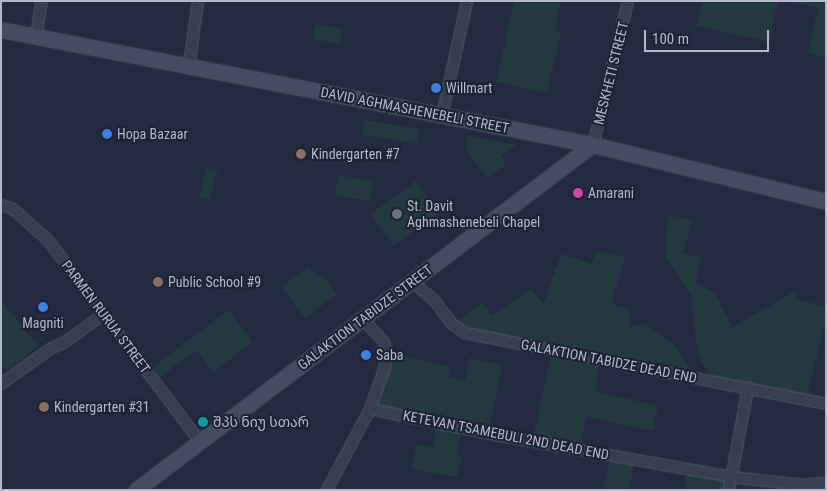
<!DOCTYPE html>
<meta charset="utf-8">
<style>
body{margin:0}
#map{position:relative;width:827px;height:491px;overflow:hidden;background:#222b3f;font-family:"Roboto Condensed","Noto Sans Georgian",sans-serif}
div>[style]{position:absolute}
.green>*{inset:0;background:#243a40;transform-origin:0 0}
.roads{filter:drop-shadow(0 0 1px #52596a) drop-shadow(0 0 1px #52596a)}
.street>*{height:10px;margin:-5px;padding:0 5px;transform-origin:5px;border-radius:5px;background:#373e4f}
.secondary>*{height:14px;margin:-7px;padding:0 7px;transform-origin:7px;border-radius:7px;background:#444c62}
.dots>*{width:14px;height:14px;translate:-50% -50%;box-sizing:border-box;border:2px solid #1c2334;border-radius:50%}
span{translate:-50% -50%;white-space:nowrap;text-align:center;line-height:1.15;-webkit-text-stroke:4px #1c2334;paint-order:stroke}
.street-label{font-size:14px;color:#b3b9ca}
.poi-label{font-size:14px;color:#b3b9ca}
.left{translate:0 -50%;text-align:left}
.frame{position:absolute;inset:0;border:2px solid #b3b9ca;pointer-events:none}
.scale{position:absolute;left:644px;top:30px;width:125px;height:22px;box-sizing:border-box;border:2px solid #b3b9ca;border-top:0;padding-left:6px;font-size:15px;line-height:18px;white-space:nowrap;color:#b3b9ca;-webkit-text-stroke:4px #1c2334;paint-order:stroke}
</style>
<div id="map">
<div class="green">
<i style="clip-path:polygon(514px 1px,561px 1px,555px 28px,561px 35px,547px 93px,496px 82px)"></i>
<i style="clip-path:polygon(703px 1px,778px 1px,769px 42px,696px 26px)"></i>
<i style="clip-path:polygon(788px 1px,826px 1px,826px 57px,808px 53px,818px 8px)"></i>
<i style="left:315px;top:24px;width:28px;height:15px;rotate:10deg"></i>
<i style="left:365px;top:120px;width:55px;height:15px;rotate:10deg"></i>
<i style="clip-path:polygon(468px 136px,516px 145px,501px 156px,506px 164px,487px 178px,466px 150px)"></i>
<i style="left:206px;top:167px;width:12px;height:31px;rotate:14deg"></i>
<i style="left:338px;top:175px;width:36px;height:21px;rotate:9deg"></i>
<i style="left:416px;top:181px;width:39px;height:56px;rotate:54deg"></i>
<i style="clip-path:polygon(669px 215px,692px 220px,683px 253px,701px 258px,696px 283px,715px 293px,732px 327px,794px 292px,801px 301px,826px 306px,826px 322px,806px 400px,717px 382px,707px 372px,697px 352px,691px 295px,666px 258px,665px 238px)"></i>
<i style="clip-path:polygon(596px 251px,625px 257px,612px 304px,630px 310px,630px 326px,645px 324px,674px 345px,697px 378px,600px 359px,595px 391px,658px 406px,653px 431px,587px 417px,580px 449px,532px 441px,552px 350px,465px 333px,452px 324px,482px 303px,492px 316px,531px 289px,543px 304px,561px 254px,592px 264px)"></i>
<i style="clip-path:polygon(307px 267px,326px 280px,337px 294px,305px 318px,281px 287px)"></i>
<i style="clip-path:polygon(1px 300px,38px 346px,7px 371px,1px 363px)"></i>
<i style="clip-path:polygon(229px 310px,253px 342px,213px 372px,196px 350px,160px 377px,153px 367px)"></i>
<i style="clip-path:polygon(387px 352px,450px 367px,449px 377px,465px 381px,469px 358px,502px 365px,489px 433px,462px 428px,457px 455px,462px 456px,457px 477px,412px 469px,416px 444px,433px 448px,436px 423px,370px 409px)"></i>
<i style="clip-path:polygon(611px 455px,635px 459px,629px 490px,603px 490px)"></i>
<i style="clip-path:polygon(687px 469px,731px 477px,729px 490px,684px 490px)"></i>
</div>
<div class="roads">
<div class="street">
<i style="left:36px;top:37px;width:36px;rotate:-81deg"></i>
<i style="left:189px;top:66px;width:66px;rotate:-82.1deg"></i>
<i style="left:442px;top:116px;width:118px;rotate:-77.7deg"></i>
<i style="left:593px;top:145px;width:148px;rotate:-76.3deg"></i>
<i style="left:1px;top:205px;width:13px;rotate:18deg"></i>
<i style="left:13px;top:209px;width:47px;rotate:41.5deg"></i>
<i style="left:48px;top:240px;width:253px;rotate:53deg"></i>
<i style="left:412px;top:282px;width:28px;rotate:39deg"></i>
<i style="left:434px;top:300px;width:30px;rotate:53deg"></i>
<i style="left:452px;top:324px;width:16px;rotate:35deg"></i>
<i style="left:465px;top:333px;width:368px;rotate:11.1deg"></i>
<i style="left:363px;top:319px;width:31px;rotate:48deg"></i>
<i style="left:384px;top:342px;width:10px;rotate:73deg"></i>
<i style="left:387px;top:352px;width:15px;rotate:98deg"></i>
<i style="left:385px;top:367px;width:45px;rotate:109.7deg"></i>
<i style="left:1px;top:384px;width:60px;rotate:-35.5deg"></i>
<i style="left:50px;top:349px;width:17px;rotate:-25deg"></i>
<i style="left:65px;top:342px;width:48px;rotate:-35.7deg"></i>
<i style="left:327px;top:490px;width:92px;rotate:-62deg"></i>
<i style="left:370px;top:409px;width:129px;rotate:11.7deg"></i>
<i style="left:496px;top:435px;width:239px;rotate:10.1deg"></i>
<i style="left:731px;top:477px;width:73px;rotate:6.3deg"></i>
<i style="left:804px;top:485px;width:22px;rotate:-5deg"></i>
<i style="left:729px;top:490px;width:104px;rotate:-79.4deg"></i>
</div>
<div class="secondary">
<i style="left:1px;top:30px;width:603px;rotate:10.99deg"></i>
<i style="left:593px;top:145px;width:240px;rotate:13.7deg"></i>
<i style="left:137px;top:490px;width:572px;rotate:-37.11deg"></i>
</div>
</div>
<div class="dots">
<i style="left:436px;top:88px;background:#3f7fe0"></i>
<i style="left:107px;top:134px;background:#3f7fe0"></i>
<i style="left:301px;top:154px;background:#8d6e63"></i>
<i style="left:578px;top:193px;background:#d1479c"></i>
<i style="left:397px;top:214px;background:#6b7280"></i>
<i style="left:158px;top:282px;background:#8d6e63"></i>
<i style="left:43px;top:307px;background:#3f7fe0"></i>
<i style="left:366px;top:355px;background:#3f7fe0"></i>
<i style="left:44px;top:407px;background:#8d6e63"></i>
<i style="left:203px;top:422px;background:#0f9aa8"></i>
</div>
<div class="street-label">
<span style="left:611px;top:73px;rotate:-76deg">MESKHETI STREET</span>
<span style="left:415px;top:110px;rotate:11deg">DAVID AGHMASHENEBELI STREET</span>
<span style="left:106px;top:317px;rotate:53deg">PARMEN RURUA STREET</span>
<span style="left:365px;top:317px;rotate:-37deg">GALAKTION TABIDZE STREET</span>
<span style="left:609px;top:361px;rotate:11deg">GALAKTION TABIDZE DEAD END</span>
<span style="left:506px;top:435px;rotate:11deg">KETEVAN TSAMEBULI 2ND DEAD END</span>
</div>
<div class="poi-label">
<span class="left" style="left:446px;top:88px">Willmart</span>
<span class="left" style="left:117px;top:134px">Hopa Bazaar</span>
<span class="left" style="left:311px;top:154px">Kindergarten #7</span>
<span class="left" style="left:588px;top:193px">Amarani</span>
<span class="left" style="left:407px;top:214px">St. Davit<br>Aghmashenebeli Chapel</span>
<span class="left" style="left:168px;top:282px">Public School #9</span>
<span style="left:43px;top:323px">Magniti</span>
<span class="left" style="left:376px;top:355px">Saba</span>
<span class="left" style="left:54px;top:407px">Kindergarten #31</span>
<span class="left" style="left:213px;top:422px">შპს ნიუ სთარ</span>
</div>
<div class="frame"></div>
<div class="scale">100 m</div>
</div>
